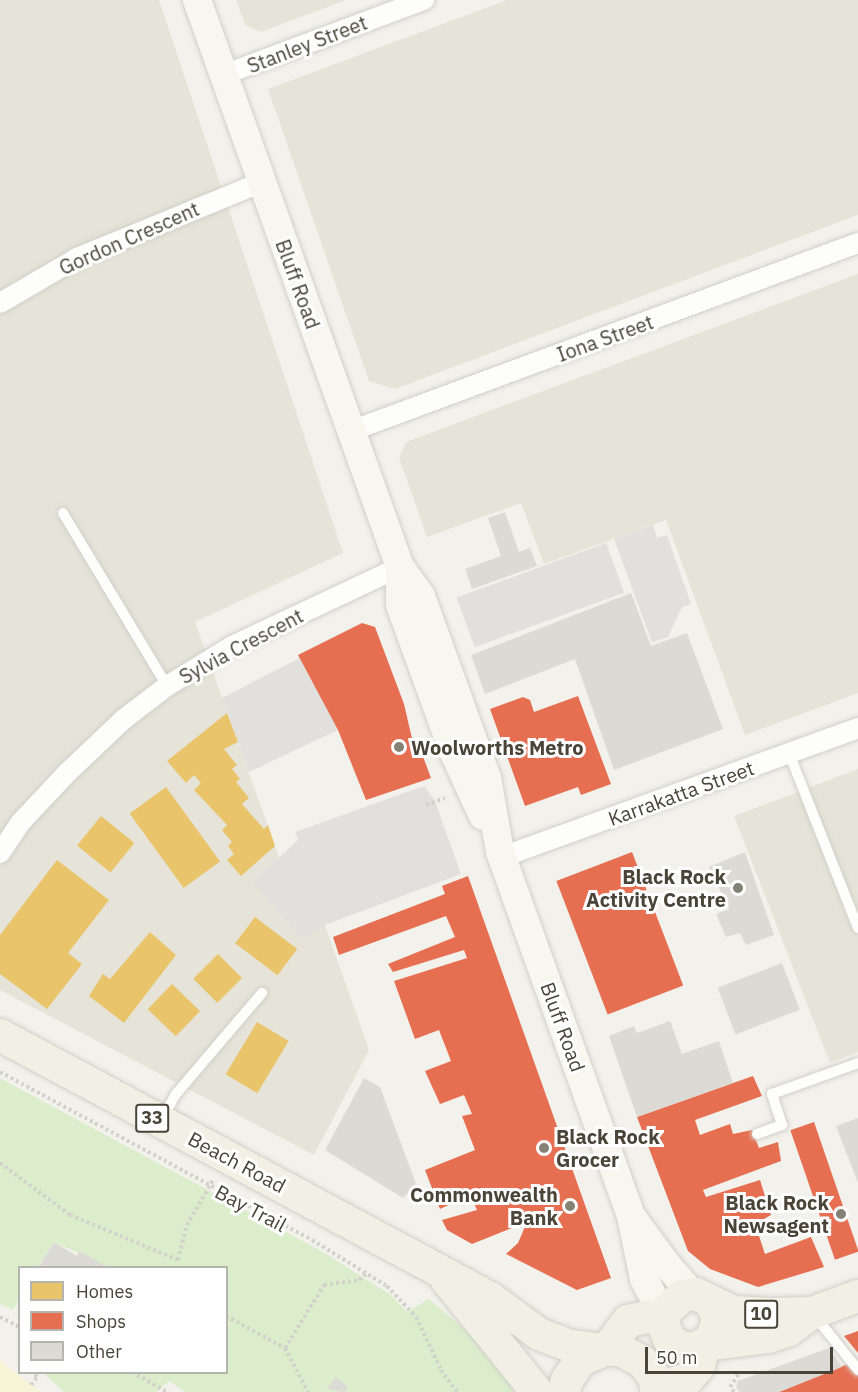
<!DOCTYPE html>
<style>
body{margin:0}
#map{position:relative;width:858px;height:1392px;overflow:hidden;background:#f2f1ec;font-family:"IBM Plex Sans",sans-serif}
div>[style]{position:absolute}
.residential>*{inset:0;background:#e6e4d9}
.green>*{inset:0;background:#dcedcc}
.sand>*{inset:0;background:#f6f3d7}
.parking>*{inset:0;background:#e2e0dc;transform-origin:0 0}
.homes>*{inset:0;background:#e9c46a;transform-origin:0 0}
.shops>*{inset:0;background:#e76f51;transform-origin:0 0}
.building>*{inset:0;background:#dcdad4;transform-origin:0 0}
.path>*{height:4px;margin-top:-2px;transform-origin:0;background:repeating-linear-gradient(90deg,#d2d1ca 0 3px,transparent 0 6px)}
.roads{filter:drop-shadow(0 0 2px #d0cfc9) drop-shadow(0 0 2px #d0cfc9)}
.service>*{height:10px;margin:-5px;padding:0 5px;transform-origin:5px;border-radius:5px;background:#fdfdfc}
.minor>*{height:20px;margin:-10px;padding:0 10px;transform-origin:10px;border-radius:10px;background:#fdfdfc}
.secondary>*{height:28px;margin:-14px;padding:0 14px;transform-origin:14px;border-radius:14px;background:#f7f6ef}
.primary>*{height:32px;margin:-16px;padding:0 16px;transform-origin:16px;border-radius:16px;background:#f2efe4}
.dots>*{width:16px;height:16px;translate:-50% -50%;box-sizing:border-box;border:3px solid #fff;border-radius:50%}
span{translate:-50% -50%;white-space:nowrap;text-align:center;line-height:1.15;-webkit-text-stroke:6px #fff;paint-order:stroke}
.shield-label span{padding:2px 4px;background:#fff;border:2px solid;border-radius:4px;-webkit-text-stroke-width:0}
.shield-label{font-size:18px;color:#494437;font-weight:700}
.street-label{font-size:20px;color:#494437}
.poi-label{font-size:20px;color:#494437;font-weight:700}
.left{translate:0 -50%;text-align:left}
.right{translate:-100% -50%;text-align:right}
.legend{position:absolute;left:18px;top:1266px;width:210px;height:108px;box-sizing:border-box;background:#fff;border:2px solid #b6b4af;margin:0;padding:8px 10px;list-style:none;font-size:18px;color:#494437}
.legend li{display:flex;align-items:center;gap:12px;height:30px}
.legend b{width:30px;border:2px solid #b6b4af}
.scale{position:absolute;left:645px;top:1347px;width:188px;height:27px;box-sizing:border-box;border:3px solid #494437;border-top:0;padding-left:8px;font-size:18px;line-height:21px;white-space:nowrap;color:#494437;-webkit-text-stroke:4px #fff;paint-order:stroke}
</style>
<div id="map">
<div class="residential">
<i style="clip-path:polygon(0 0,159px 0,343px 553px,195px 622px,279px 857px,252px 882px,325px 925px,369px 1050px,314px 1155px,0 990px)"></i>
<i style="clip-path:polygon(236px 0,346px 0,261px 32px,245px 25px)"></i>
<i style="clip-path:polygon(507px 0,858px 0,858px 215px,395px 389px,369px 381px,268px 89px)"></i>
<i style="clip-path:polygon(858px 274px,858px 693px,745px 735px,666px 520px,544px 564px,521px 503px,427px 537px,399px 458px,406px 442px)"></i>
<i style="clip-path:polygon(858px 769px,858px 1052px,830px 1063px,734px 816px)"></i>
</div>
<div class="green">
<i style="clip-path:polygon(0 1078px,323px 1252px,391px 1295px,407px 1312px,429px 1299px,469px 1333px,518px 1392px,185px 1392px,169px 1381px,156px 1392px,64px 1392px,43px 1373px,226px 1372px,226px 1268px,109px 1267px,54px 1242px,38px 1267px,20px 1268px,19px 1299px,13px 1310px,0 1304px)"></i>
</div>
<div class="sand">
<i style="clip-path:polygon(0 1360px,31px 1385px,41px 1392px,0 1392px)"></i>
</div>
<div class="parking">
<i style="clip-path:polygon(653px 525px,657px 538px,667px 535px,691px 604px,682px 607px,668px 637px,652px 642px,614px 539px)"></i>
<i style="left:606px;top:543px;width:53px;height:159px;rotate:70deg"></i>
<i style="clip-path:polygon(300px 658px,338px 730px,249px 772px,222px 698px)"></i>
<i style="clip-path:polygon(424px 786px,435px 801px,461px 874px,325px 925px,303px 940px,252px 882px,298px 840px,295px 832px)"></i>
</div>
<div class="homes">
<i style="clip-path:polygon(227px 713px,238px 742px,224px 749px,237px 765px,232px 769px,240px 779px,236px 782px,249px 798px,242px 804px,264px 829px,268px 825px,275px 846px,241px 876px,227px 860px,234px 854px,228px 846px,232px 842px,222px 830px,227px 825px,194px 790px,201px 783px,194px 775px,186px 783px,167px 761px)"></i>
<i style="left:166px;top:787px;width:92px;height:45px;rotate:54deg"></i>
<i style="left:101px;top:816px;width:43px;height:38px;rotate:39deg"></i>
<i style="clip-path:polygon(57px 860px,109px 900px,68px 953px,82px 964px,47px 1009px,0 974px,0 935px)"></i>
<i style="left:255px;top:917px;width:53px;height:33px;rotate:37deg"></i>
<i style="clip-path:polygon(150px 932px,176px 955px,124px 1023px,89px 996px,103px 974px,110px 979px)"></i>
<i style="left:218px;top:954px;width:34px;height:35px;rotate:45deg"></i>
<i style="left:172px;top:984px;width:39px;height:35px;rotate:44deg"></i>
<i style="left:257px;top:1022px;width:37px;height:61px;rotate:31deg"></i>
</div>
<div class="shops">
<i style="clip-path:polygon(362px 623px,375px 627px,404px 704px,414px 747px,419px 746px,431px 778px,366px 800px,338px 730px,298px 655px)"></i>
<i style="clip-path:polygon(578px 696px,611px 784px,581px 795px,578px 787px,525px 806px,490px 709px,523px 697px,530px 700px,534px 712px)"></i>
<i style="left:632px;top:852px;width:143px;height:81px;rotate:69deg"></i>
<i style="clip-path:polygon(468px 876px,611px 1278px,577px 1290px,506px 1254px,518px 1243px,527px 1222px,472px 1244px,447px 1230px,442px 1220px,477px 1210px,470px 1195px,440px 1209px,425px 1170px,475px 1150px,462px 1116px,472px 1114px,464px 1095px,440px 1104px,425px 1071px,451px 1061px,439px 1030px,415px 1039px,394px 981px,467px 958px,464px 950px,393px 972px,388px 964px,455px 937px,446px 916px,339px 955px,333px 937px,445px 894px,442px 886px)"></i>
<i style="clip-path:polygon(753px 1076px,762px 1096px,695px 1120px,700px 1135px,730px 1124px,733px 1134px,752px 1130px,759px 1148px,778px 1142px,781px 1161px,703px 1190px,706px 1197px,760px 1180px,771px 1215px,755px 1224px,765px 1254px,811px 1237px,824px 1267px,758px 1287px,710px 1269px,688px 1251px,637px 1117px)"></i>
<i style="left:814px;top:1122px;width:137px;height:25px;rotate:71deg"></i>
<i style="clip-path:polygon(858px 1331px,858px 1353px,844px 1336px)"></i>
<i style="clip-path:polygon(848px 1364px,858px 1376px,858px 1392px,779px 1392px)"></i>
</div>
<div class="building">
<i style="clip-path:polygon(505px 512px,519px 552px,530px 548px,537px 566px,472px 589px,465px 569px,501px 556px,488px 518px)"></i>
<i style="clip-path:polygon(631px 593px,651px 646px,687px 633px,723px 729px,614px 770px,575px 659px,485px 694px,471px 655px)"></i>
<i style="clip-path:polygon(745px 852px,774px 935px,746px 945px,740px 933px,726px 937px,716px 914px,729px 909px,709px 867px)"></i>
<i style="left:782px;top:963px;width:50px;height:69px;rotate:69deg"></i>
<i style="clip-path:polygon(670px 1021px,682px 1054px,719px 1041px,733px 1083px,637px 1117px,609px 1036px,634px 1026px,637px 1033px)"></i>
<i style="clip-path:polygon(364px 1078px,380px 1087px,416px 1184px,403px 1198px,325px 1150px)"></i>
<i style="clip-path:polygon(858px 1118px,858px 1183px,836px 1126px)"></i>
<i style="clip-path:polygon(54px 1242px,77px 1256px,80px 1251px,109px 1268px,38px 1268px)"></i>
<i style="clip-path:polygon(829px 1348px,842px 1367px,779px 1392px,740px 1392px,736px 1388px,738px 1381px)"></i>
<i style="clip-path:polygon(336px 1377px,348px 1387px,344px 1392px,327px 1389px)"></i>
</div>
<div class="path">
<i style="left:426px;top:805px;width:20px;rotate:-20deg"></i>
<i style="left:0;top:1072px;width:354px;rotate:28.3deg"></i>
<i style="left:312px;top:1240px;width:88px;rotate:31.5deg"></i>
<i style="left:387px;top:1286px;width:42px;rotate:46.9deg"></i>
<i style="left:416px;top:1317px;width:59px;rotate:64.7deg"></i>
<i style="left:441px;top:1370px;width:27px;rotate:54deg"></i>
<i style="left:0;top:1163px;width:87px;rotate:36.6deg"></i>
<i style="left:70px;top:1215px;width:117px;rotate:22.6deg"></i>
<i style="left:178px;top:1260px;width:36px;rotate:-76deg"></i>
<i style="left:187px;top:1225px;width:52px;rotate:-60deg"></i>
<i style="left:226px;top:1316px;width:67px;rotate:28.5deg"></i>
<i style="left:285px;top:1348px;width:50px;rotate:62.4deg"></i>
<i style="left:0;top:1317px;width:22px;rotate:27deg"></i>
<i style="left:285px;top:1348px;width:74px;rotate:-58.2deg"></i>
<i style="left:324px;top:1285px;width:35px;rotate:-8deg"></i>
<i style="left:359px;top:1280px;width:9px;rotate:-41deg"></i>
<i style="left:132px;top:1372px;width:40px;rotate:29.7deg"></i>
<i style="left:31px;top:1385px;width:10px;rotate:-53deg"></i>
<i style="left:37px;top:1377px;width:6px;rotate:-129deg"></i>
<i style="left:734px;top:1392px;width:6px;rotate:-129deg"></i>
<i style="left:730px;top:1387px;width:17px;rotate:-57deg"></i>
</div>
<div class="roads">
<div class="service">
<i style="left:63px;top:513px;width:202px;rotate:59deg"></i>
<i style="left:789px;top:753px;width:188px;rotate:68.5deg"></i>
<i style="left:162px;top:1119px;width:29px;rotate:-61deg"></i>
<i style="left:176px;top:1094px;width:133px;rotate:-49.6deg"></i>
<i style="left:757px;top:1134px;width:27px;rotate:-20deg"></i>
<i style="left:782px;top:1125px;width:33px;rotate:-108deg"></i>
<i style="left:772px;top:1094px;width:91px;rotate:-19.8deg"></i>
<i style="left:815px;top:1316px;width:69px;rotate:51.5deg"></i>
</div>
<div class="minor">
<i style="left:223px;top:75px;width:215px;rotate:-20.5deg"></i>
<i style="left:0;top:303px;width:89px;rotate:-30.3deg"></i>
<i style="left:77px;top:258px;width:200px;rotate:-22.3deg"></i>
<i style="left:351px;top:431px;width:541px;rotate:-20.35deg"></i>
<i style="left:0;top:853px;width:37px;rotate:-56deg"></i>
<i style="left:21px;top:822px;width:69px;rotate:-46.8deg"></i>
<i style="left:68px;top:772px;width:77px;rotate:-43.4deg"></i>
<i style="left:124px;top:719px;width:54px;rotate:-37.5deg"></i>
<i style="left:167px;top:686px;width:76px;rotate:-31.6deg"></i>
<i style="left:232px;top:646px;width:186px;rotate:-25.2deg"></i>
<i style="left:502px;top:857px;width:379px;rotate:-19.9deg"></i>
</div>
<div class="secondary">
<i style="left:197px;top:0;width:602px;rotate:70.3deg"></i>
<i style="left:400px;top:567px;width:36px;rotate:54deg"></i>
<i style="left:421px;top:596px;width:194px;rotate:70.1deg"></i>
<i style="left:487px;top:778px;width:75px;rotate:80deg"></i>
<i style="left:500px;top:852px;width:387px;rotate:70.2deg"></i>
<i style="left:631px;top:1216px;width:64px;rotate:78.3deg"></i>
<i style="left:644px;top:1279px;width:43px;rotate:62.2deg"></i>
<i style="left:400px;top:567px;width:38px;rotate:90deg"></i>
<i style="left:400px;top:605px;width:158px;rotate:70deg"></i>
<i style="left:454px;top:753px;width:69px;rotate:65.3deg"></i>
<i style="left:634px;top:1220px;width:56px;rotate:53.7deg"></i>
<i style="left:667px;top:1265px;width:32px;rotate:49deg"></i>
<i style="left:688px;top:1289px;width:14px;rotate:30deg"></i>
</div>
<div class="primary">
<i style="left:0;top:1035px;width:556px;rotate:28.22deg"></i>
<i style="left:490px;top:1298px;width:61px;rotate:36.3deg"></i>
<i style="left:539px;top:1334px;width:34px;rotate:21deg"></i>
<i style="left:571px;top:1346px;width:31px;rotate:7deg"></i>
<i style="left:446px;top:1279px;width:145px;rotate:51.2deg"></i>
<i style="left:712px;top:1304px;width:17px;rotate:69deg"></i>
<i style="left:718px;top:1320px;width:21px;rotate:109deg"></i>
<i style="left:711px;top:1340px;width:19px;rotate:152deg"></i>
<i style="left:694px;top:1349px;width:14px;rotate:-172deg"></i>
<i style="left:680px;top:1347px;width:14px;rotate:-144deg"></i>
<i style="left:669px;top:1339px;width:14px;rotate:-111deg"></i>
<i style="left:664px;top:1326px;width:14px;rotate:-86deg"></i>
<i style="left:665px;top:1312px;width:23px;rotate:-43deg"></i>
<i style="left:682px;top:1296px;width:14px;rotate:-8deg"></i>
<i style="left:696px;top:1294px;width:41px;rotate:25.9deg"></i>
<i style="left:733px;top:1312px;width:37px;rotate:3deg"></i>
<i style="left:770px;top:1314px;width:42px;rotate:-1.4deg"></i>
<i style="left:812px;top:1313px;width:49px;rotate:-20.3deg"></i>
<i style="left:705px;top:1345px;width:64px;rotate:-7.2deg"></i>
<i style="left:768px;top:1337px;width:22px;rotate:-18deg"></i>
<i style="left:789px;top:1330px;width:25px;rotate:-37deg"></i>
<i style="left:607px;top:1349px;width:35px;rotate:-53deg"></i>
<i style="left:628px;top:1321px;width:19px;rotate:-12deg"></i>
<i style="left:647px;top:1317px;width:17px;rotate:13deg"></i>
<i style="left:657px;top:1388px;width:32px;rotate:-16deg"></i>
<i style="left:688px;top:1379px;width:17px;rotate:-50deg"></i>
<i style="left:699px;top:1366px;width:19px;rotate:-78deg"></i>
<i style="left:564px;top:1392px;width:12px;rotate:-76deg"></i>
<i style="left:567px;top:1380px;width:24px;rotate:-55deg"></i>
<i style="left:581px;top:1360px;width:28px;rotate:-23deg"></i>
<i style="left:607px;top:1349px;width:15px;rotate:8deg"></i>
<i style="left:622px;top:1351px;width:22px;rotate:27deg"></i>
<i style="left:642px;top:1361px;width:20px;rotate:53deg"></i>
<i style="left:654px;top:1377px;width:15px;rotate:79deg"></i>
</div>
</div>
<div class="dots">
<i style="left:399px;top:747px;background:#848176"></i>
<i style="left:738px;top:888px;background:#848176"></i>
<i style="left:544px;top:1148px;background:#848176"></i>
<i style="left:570px;top:1206px;background:#848176"></i>
<i style="left:841px;top:1214px;background:#848176"></i>
</div>
<div class="shield-label">
<span style="left:152px;top:1118px">33</span>
<span style="left:761px;top:1314px">10</span>
</div>
<div class="street-label">
<span style="left:307px;top:44px;rotate:-21deg">Stanley Street</span>
<span style="left:129px;top:238px;rotate:-24deg">Gordon Crescent</span>
<span style="left:298px;top:284px;rotate:70deg">Bluff Road</span>
<span style="left:605px;top:338px;rotate:-20deg">Iona Street</span>
<span style="left:241px;top:646px;rotate:-28deg">Sylvia Crescent</span>
<span style="left:681px;top:793px;rotate:-20deg">Karrakatta Street</span>
<span style="left:563px;top:1027px;rotate:70deg">Bluff Road</span>
<span style="left:237px;top:1162px;rotate:28deg">Beach Road</span>
<span style="left:251px;top:1208px;rotate:28deg">Bay Trail</span>
</div>
<div class="poi-label">
<span class="left" style="left:411px;top:747px">Woolworths Metro</span>
<span class="right" style="left:726px;top:888px">Black Rock<br>Activity Centre</span>
<span class="left" style="left:556px;top:1148px">Black Rock<br>Grocer</span>
<span class="right" style="left:558px;top:1206px">Commonwealth<br>Bank</span>
<span class="right" style="left:829px;top:1214px">Black Rock<br>Newsagent</span>
</div>
<ul class="legend">
<li><b style="height:16px;background:#e9c46a"></b>Homes</li>
<li><b style="height:16px;background:#e76f51"></b>Shops</li>
<li><b style="height:16px;background:#dcdad4"></b>Other</li>
</ul>
<div class="scale">50 m</div>
</div>
